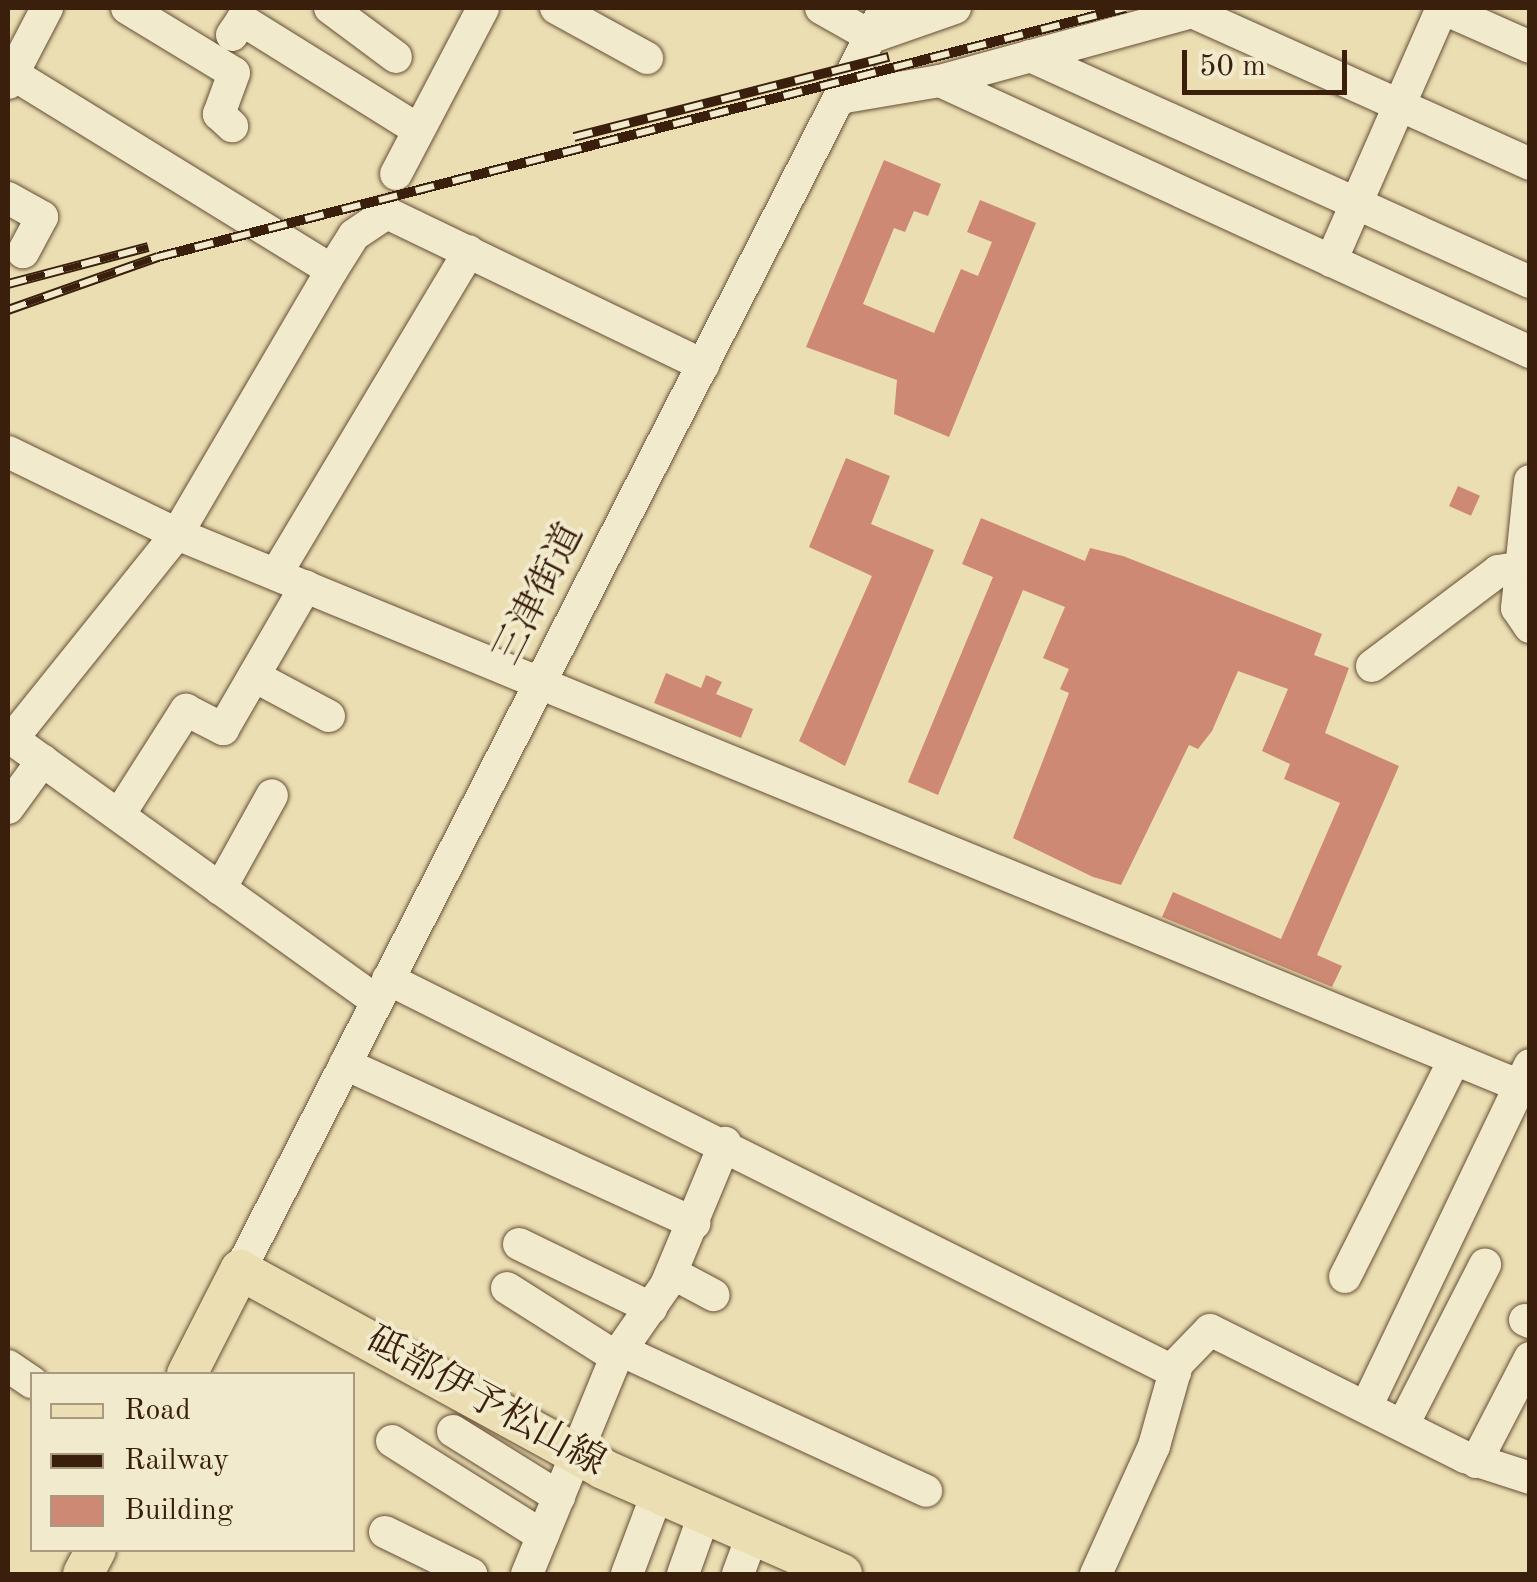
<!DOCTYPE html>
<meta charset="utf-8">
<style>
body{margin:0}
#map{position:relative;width:1537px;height:1582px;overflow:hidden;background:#ebdeb2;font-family:"Old Standard TT","Noto Serif JP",serif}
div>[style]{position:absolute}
.building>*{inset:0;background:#cd8973;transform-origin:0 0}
.roads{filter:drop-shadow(0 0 2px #664f36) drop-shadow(0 0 2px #664f36)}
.minor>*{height:32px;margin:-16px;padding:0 16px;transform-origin:16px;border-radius:16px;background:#f2eacd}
.major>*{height:40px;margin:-20px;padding:0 20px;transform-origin:20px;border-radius:20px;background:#ebdeb2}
.rail>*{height:10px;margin-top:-5px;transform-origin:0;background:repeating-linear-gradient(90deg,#f2eacd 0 19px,#391f0c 0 38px);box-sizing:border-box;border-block:2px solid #391f0c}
span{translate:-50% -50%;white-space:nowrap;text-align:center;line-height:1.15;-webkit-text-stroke:8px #f2eacd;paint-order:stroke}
.street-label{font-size:38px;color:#391f0c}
.frame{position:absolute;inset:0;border:10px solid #391f0c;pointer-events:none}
.legend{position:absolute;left:30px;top:1372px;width:325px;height:180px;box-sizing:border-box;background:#f2eacd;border:2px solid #a89980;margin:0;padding:12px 18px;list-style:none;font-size:30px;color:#391f0c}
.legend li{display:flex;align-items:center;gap:20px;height:50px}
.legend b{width:50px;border:2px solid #a89980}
.scale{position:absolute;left:1182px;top:50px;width:165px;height:45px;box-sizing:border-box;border:5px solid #391f0c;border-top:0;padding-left:12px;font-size:30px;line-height:35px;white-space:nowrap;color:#391f0c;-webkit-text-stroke:8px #f2eacd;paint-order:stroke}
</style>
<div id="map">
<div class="building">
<i style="clip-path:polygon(884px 160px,941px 184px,928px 216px,914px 211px,905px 232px,894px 228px,863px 304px,934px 333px,961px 269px,978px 276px,992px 242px,967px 232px,980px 200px,1036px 223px,949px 437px,894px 414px,897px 380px,806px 347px)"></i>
<i style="clip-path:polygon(846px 458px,890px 476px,871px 524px,934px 550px,845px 766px,799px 741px,872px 576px,809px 547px)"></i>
<i style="left:1458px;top:486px;width:24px;height:22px;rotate:24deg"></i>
<i style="clip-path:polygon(981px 518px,1085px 561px,1090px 548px,1123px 556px,1322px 634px,1314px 655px,1349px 668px,1325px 733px,1399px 766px,1317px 955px,1342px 966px,1332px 987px,1162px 917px,1173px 892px,1281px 939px,1340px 803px,1284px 779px,1290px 764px,1262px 751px,1288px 689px,1238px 671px,1212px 731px,1198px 749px,1189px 745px,1121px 885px,1093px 877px,1013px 838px,1069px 693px,1060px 689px,1069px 669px,1043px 658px,1065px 607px,1023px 590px,938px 795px,908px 782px,993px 577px,962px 564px)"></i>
<i style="clip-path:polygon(666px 673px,701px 688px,706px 675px,722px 682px,716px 694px,753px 709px,741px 738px,654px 703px)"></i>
</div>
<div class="roads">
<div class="minor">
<i style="left:127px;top:8px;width:125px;rotate:31.3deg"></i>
<i style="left:234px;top:73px;width:44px;rotate:110.1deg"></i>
<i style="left:219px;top:114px;width:18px;rotate:43deg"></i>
<i style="left:330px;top:8px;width:82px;rotate:36.6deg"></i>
<i style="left:556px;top:8px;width:104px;rotate:28.8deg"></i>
<i style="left:821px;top:8px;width:59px;rotate:29.6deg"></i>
<i style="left:1442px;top:8px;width:96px;rotate:23.9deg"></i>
<i style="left:1192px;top:12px;width:371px;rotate:24.2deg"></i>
<i style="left:232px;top:35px;width:18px;rotate:-56deg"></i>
<i style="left:242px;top:20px;width:206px;rotate:31.9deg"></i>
<i style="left:872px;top:37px;width:88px;rotate:-19.3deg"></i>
<i style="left:1030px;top:56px;width:549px;rotate:24.32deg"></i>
<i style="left:8px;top:71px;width:380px;rotate:31.6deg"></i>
<i style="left:332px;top:270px;width:41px;rotate:-57.8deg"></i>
<i style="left:354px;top:235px;width:40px;rotate:-34deg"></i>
<i style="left:387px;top:213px;width:351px;rotate:25.7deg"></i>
<i style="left:940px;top:81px;width:649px;rotate:24.67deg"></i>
<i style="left:8px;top:83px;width:85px;rotate:-62.5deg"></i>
<i style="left:845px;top:97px;width:96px;rotate:-9.6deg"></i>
<i style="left:940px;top:81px;width:277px;rotate:-15.3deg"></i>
<i style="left:396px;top:174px;width:187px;rotate:-62.3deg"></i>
<i style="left:8px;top:198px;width:39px;rotate:29deg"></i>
<i style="left:42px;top:217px;width:40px;rotate:118deg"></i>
<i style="left:1331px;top:261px;width:276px;rotate:-66.3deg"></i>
<i style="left:8px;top:452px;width:188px;rotate:25.9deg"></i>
<i style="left:177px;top:534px;width:1463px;rotate:22.34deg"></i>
<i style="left:1530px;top:481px;width:128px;rotate:95.8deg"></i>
<i style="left:1517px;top:608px;width:23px;rotate:56deg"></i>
<i style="left:276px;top:574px;width:376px;rotate:-59.1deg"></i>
<i style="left:1372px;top:666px;width:158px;rotate:-37deg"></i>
<i style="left:1498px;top:571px;width:24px;rotate:-9deg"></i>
<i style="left:254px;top:676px;width:85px;rotate:28.1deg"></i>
<i style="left:8px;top:736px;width:454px;rotate:35.7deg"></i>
<i style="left:12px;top:739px;width:263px;rotate:-51.2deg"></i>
<i style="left:177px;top:534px;width:306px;rotate:-59.6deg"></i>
<i style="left:8px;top:808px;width:59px;rotate:-53.9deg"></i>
<i style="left:119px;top:815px;width:125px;rotate:-57.5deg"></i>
<i style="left:186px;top:710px;width:42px;rotate:27.2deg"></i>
<i style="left:223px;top:729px;width:165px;rotate:-59.9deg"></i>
<i style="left:220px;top:889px;width:107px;rotate:-61deg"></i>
<i style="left:388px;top:979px;width:880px;rotate:26.54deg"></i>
<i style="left:345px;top:1064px;width:384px;rotate:24.5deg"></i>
<i style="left:519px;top:1244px;width:147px;rotate:25.9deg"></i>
<i style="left:240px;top:1270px;width:1417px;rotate:-62.93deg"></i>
<i style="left:672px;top:1273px;width:47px;rotate:28.2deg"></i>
<i style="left:1345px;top:1277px;width:243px;rotate:-63.3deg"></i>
<i style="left:507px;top:1288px;width:129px;rotate:32.3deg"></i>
<i style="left:1525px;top:1320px;width:5px;rotate:22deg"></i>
<i style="left:620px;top:1350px;width:337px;rotate:24.7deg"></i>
<i style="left:8px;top:1366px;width:29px;rotate:34deg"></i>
<i style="left:1367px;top:1405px;width:377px;rotate:-64.4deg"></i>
<i style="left:1404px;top:1423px;width:178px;rotate:-62.9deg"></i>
<i style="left:453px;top:1431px;width:125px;rotate:31.9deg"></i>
<i style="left:392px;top:1441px;width:178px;rotate:32.2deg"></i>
<i style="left:1476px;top:1462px;width:117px;rotate:-62.6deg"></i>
<i style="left:385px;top:1532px;width:96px;rotate:26deg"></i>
<i style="left:527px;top:1574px;width:235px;rotate:-67.7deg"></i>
<i style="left:616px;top:1357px;width:88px;rotate:-55.2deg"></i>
<i style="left:666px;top:1285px;width:154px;rotate:-67.4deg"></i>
<i style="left:627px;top:1574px;width:85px;rotate:-69.4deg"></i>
<i style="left:683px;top:1574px;width:63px;rotate:-70.4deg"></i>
<i style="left:738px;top:1574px;width:40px;rotate:-69.8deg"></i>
<i style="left:1096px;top:1574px;width:141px;rotate:-65.6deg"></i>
<i style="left:1154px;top:1446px;width:85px;rotate:-74.3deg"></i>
<i style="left:1177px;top:1364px;width:47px;rotate:-45.9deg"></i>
<i style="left:1210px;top:1330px;width:285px;rotate:26.5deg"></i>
<i style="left:1465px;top:1457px;width:68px;rotate:17.9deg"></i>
</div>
<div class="major">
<i style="left:187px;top:1374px;width:117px;rotate:-63deg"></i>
<i style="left:240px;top:1270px;width:414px;rotate:28.7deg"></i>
<i style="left:603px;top:1469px;width:261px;rotate:23.7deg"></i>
<i style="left:83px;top:1574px;width:27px;rotate:-62deg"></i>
</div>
</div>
<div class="rail">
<i style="left:574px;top:137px;width:325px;rotate:-14.3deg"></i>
<i style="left:8px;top:284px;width:145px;rotate:-14.8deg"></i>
<i style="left:8px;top:310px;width:159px;rotate:-19.5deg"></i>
<i style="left:158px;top:257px;width:999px;rotate:-14.44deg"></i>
</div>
<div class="street-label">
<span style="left:540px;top:595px;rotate:-63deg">三津街道</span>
<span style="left:485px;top:1403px;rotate:29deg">砥部伊予松山線</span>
</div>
<div class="frame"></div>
<ul class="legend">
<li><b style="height:12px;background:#ebdeb2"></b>Road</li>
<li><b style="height:12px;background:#391f0c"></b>Railway</li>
<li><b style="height:28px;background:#cd8973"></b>Building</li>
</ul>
<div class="scale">50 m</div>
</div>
